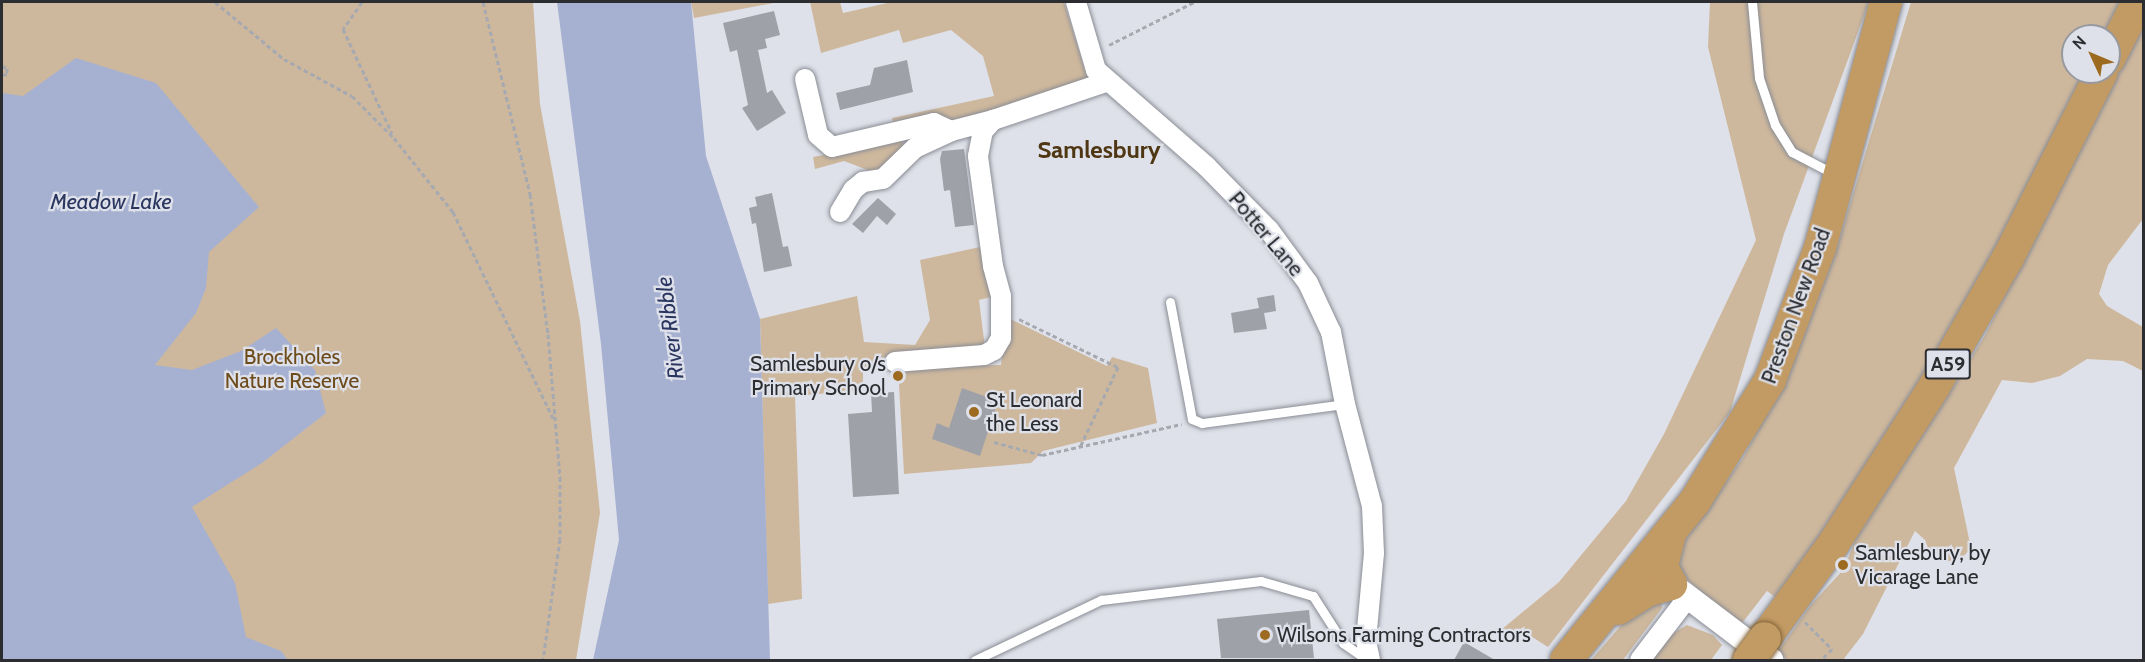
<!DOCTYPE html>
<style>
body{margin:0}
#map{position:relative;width:2145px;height:662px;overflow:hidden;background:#dee1e9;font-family:Cabin,sans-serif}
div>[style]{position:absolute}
.green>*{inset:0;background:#ceb89d}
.water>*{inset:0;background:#a6b1d1}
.building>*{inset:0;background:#9fa1a8}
.path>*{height:3px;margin-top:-1.5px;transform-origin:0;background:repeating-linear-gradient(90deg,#a6a9af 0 4.5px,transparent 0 7.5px)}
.roads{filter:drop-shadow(0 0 2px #8a8c94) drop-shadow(0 0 2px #8a8c94)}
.service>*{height:9px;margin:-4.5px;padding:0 4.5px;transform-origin:4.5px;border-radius:4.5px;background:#fff}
.minor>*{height:20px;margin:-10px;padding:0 10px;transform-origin:10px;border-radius:10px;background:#fff}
.tertiary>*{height:24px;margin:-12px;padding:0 12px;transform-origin:12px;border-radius:12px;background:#fff}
.trunk>*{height:32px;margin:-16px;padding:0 16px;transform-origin:16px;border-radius:16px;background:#c29a64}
.bridges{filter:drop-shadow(0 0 2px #836438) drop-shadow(0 0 2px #836438)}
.trunk-bridge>*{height:32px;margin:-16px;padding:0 16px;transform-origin:16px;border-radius:16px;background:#c29a64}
.dots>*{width:16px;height:16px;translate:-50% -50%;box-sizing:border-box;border:3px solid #dee1e9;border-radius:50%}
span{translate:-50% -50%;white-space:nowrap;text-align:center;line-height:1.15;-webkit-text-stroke:4.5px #dee1e9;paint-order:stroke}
.shield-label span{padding:2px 4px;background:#dee1e9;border:2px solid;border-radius:4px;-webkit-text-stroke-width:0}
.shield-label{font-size:20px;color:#2c2d30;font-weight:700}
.street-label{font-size:21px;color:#2c2d30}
.park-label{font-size:21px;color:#6d4b1b}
.poi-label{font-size:21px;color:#2c2d30}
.right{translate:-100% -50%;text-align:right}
.left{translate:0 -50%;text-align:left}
.water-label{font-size:22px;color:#2b3661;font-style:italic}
.quarter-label{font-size:24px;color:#4f3714;font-weight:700}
.frame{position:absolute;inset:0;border:3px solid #2c2d30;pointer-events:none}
.north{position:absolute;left:2061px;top:24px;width:60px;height:60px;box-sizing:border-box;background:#dee1e9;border:2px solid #97999f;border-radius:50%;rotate:314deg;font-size:16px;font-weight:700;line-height:24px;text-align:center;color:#2c2d30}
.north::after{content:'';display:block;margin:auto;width:21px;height:27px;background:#9d6b20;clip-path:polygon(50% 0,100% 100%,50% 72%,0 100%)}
</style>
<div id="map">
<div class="green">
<i style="clip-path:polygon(2px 2px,533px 2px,540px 104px,580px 321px,600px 513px,576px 660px,2px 660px)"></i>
<i style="clip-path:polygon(691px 2px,779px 2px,694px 18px)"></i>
<i style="clip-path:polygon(810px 2px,840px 2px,843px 13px,892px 2px,1064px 2px,1088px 80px,951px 123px,894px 125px,892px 118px,994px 96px,983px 56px,951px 30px,903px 43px,899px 30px,821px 53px)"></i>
<i style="clip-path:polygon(1710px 2px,1869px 2px,1784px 234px,1730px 412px,1548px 647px,1529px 635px,1514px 637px,1501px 630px,1559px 582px,1626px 501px,1664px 434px,1756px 240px,1708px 47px)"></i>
<i style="clip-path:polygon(1911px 2px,2125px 2px,2108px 36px,2073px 36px,2073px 72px,2090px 72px,1941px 355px,1779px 600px,1767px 591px,1739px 627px,1677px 570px,1682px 544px,1743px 458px,1791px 368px,1836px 251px)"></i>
<i style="clip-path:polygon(2143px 23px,2143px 219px,2108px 265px,2099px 294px,2107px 306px,2143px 327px,2143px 371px,2123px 361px,2087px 359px,2060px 376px,2032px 383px,2002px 380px,1954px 468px,1971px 548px,1962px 558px,1946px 562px,1931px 556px,1925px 540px,1915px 531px,1863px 634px,1843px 660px,1787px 660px,1778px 652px,1810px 606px,1844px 569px,1867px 510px,1945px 400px,1984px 337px)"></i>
<i style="clip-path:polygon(902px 140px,904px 147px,878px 174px,844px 161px,815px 169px,813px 157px)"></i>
<i style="clip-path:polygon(980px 247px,995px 296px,979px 300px,985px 348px,877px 358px,877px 368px,863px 369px,863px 390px,795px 396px,802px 599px,768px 604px,760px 319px,857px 296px,864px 342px,915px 345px,930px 320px,920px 260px)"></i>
<i style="clip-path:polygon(1006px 317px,1107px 366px,1112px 357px,1148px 368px,1157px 423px,1043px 451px,1031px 463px,904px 474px,898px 367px,1001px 365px)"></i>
<i style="clip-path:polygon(1644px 599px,1661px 601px,1662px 608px,1623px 660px,1591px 660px)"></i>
<i style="clip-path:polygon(1687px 625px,1713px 635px,1722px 645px,1711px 660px,1652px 660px,1672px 634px)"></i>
</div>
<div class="water">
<i style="clip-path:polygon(557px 2px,691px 2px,706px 156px,760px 319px,770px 660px,593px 660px,619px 540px,601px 344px)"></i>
<i style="clip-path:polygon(76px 58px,156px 83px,259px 207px,209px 252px,206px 288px,196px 313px,155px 365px,192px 370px,241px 351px,276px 328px,315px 370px,326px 413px,262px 463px,192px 507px,235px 583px,246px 637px,281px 651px,288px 660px,2px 660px,2px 93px,23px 96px)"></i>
</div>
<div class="building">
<i style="clip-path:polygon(774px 11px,780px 35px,765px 39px,767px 48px,758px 50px,767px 93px,772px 90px,786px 113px,757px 131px,742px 108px,748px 105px,737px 50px,730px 52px,723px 23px)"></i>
<i style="clip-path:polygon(907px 60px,913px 92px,840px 110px,836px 93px,870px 85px,874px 68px)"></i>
<i style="clip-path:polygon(964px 149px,974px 225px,955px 227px,950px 190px,944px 191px,940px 159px,942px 151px)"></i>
<i style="clip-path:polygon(772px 193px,783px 247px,788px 246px,792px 266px,764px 272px,756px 223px,752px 224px,749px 208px,757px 206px,755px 197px)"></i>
<i style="clip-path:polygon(878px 198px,896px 214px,887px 225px,877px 216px,863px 233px,852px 224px)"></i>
<i style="clip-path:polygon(1274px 295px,1276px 311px,1264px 313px,1267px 329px,1234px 333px,1231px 313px,1259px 308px,1257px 298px)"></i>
<i style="clip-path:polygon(962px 388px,998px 401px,980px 456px,932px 439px,937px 423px,949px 428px)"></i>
<i style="clip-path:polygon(894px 392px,899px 494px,853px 497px,848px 414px,872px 412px,871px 393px)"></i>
<i style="clip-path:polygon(1309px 610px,1314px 658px,1221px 658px,1217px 619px)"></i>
<i style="clip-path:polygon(1464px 642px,1495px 660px,1454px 660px)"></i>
</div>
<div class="path">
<i style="left:215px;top:2px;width:89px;rotate:39.6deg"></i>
<i style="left:284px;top:59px;width:77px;rotate:28.6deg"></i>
<i style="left:352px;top:96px;width:59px;rotate:45deg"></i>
<i style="left:394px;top:138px;width:95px;rotate:51.4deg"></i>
<i style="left:453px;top:212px;width:231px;rotate:64.1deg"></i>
<i style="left:362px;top:2px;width:33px;rotate:125deg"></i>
<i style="left:343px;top:29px;width:115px;rotate:64.8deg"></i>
<i style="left:483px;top:2px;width:198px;rotate:76.2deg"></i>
<i style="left:530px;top:194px;width:141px;rotate:82.7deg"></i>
<i style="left:548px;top:334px;width:144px;rotate:85.2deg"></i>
<i style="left:560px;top:477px;width:62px;rotate:90deg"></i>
<i style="left:560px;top:539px;width:122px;rotate:98deg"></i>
<i style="left:1109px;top:45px;width:95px;rotate:-26.8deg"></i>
<i style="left:2px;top:66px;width:5px;rotate:22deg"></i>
<i style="left:7px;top:68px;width:6px;rotate:90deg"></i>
<i style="left:7px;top:74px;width:5px;rotate:169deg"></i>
<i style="left:1019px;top:319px;width:110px;rotate:25.9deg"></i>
<i style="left:1118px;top:367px;width:89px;rotate:115.4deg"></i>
<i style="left:994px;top:442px;width:50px;rotate:15.2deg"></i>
<i style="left:1042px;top:455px;width:143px;rotate:-12.5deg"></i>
<i style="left:1805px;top:622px;width:38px;rotate:45deg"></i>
<i style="left:1832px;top:649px;width:16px;rotate:135deg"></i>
</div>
<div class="roads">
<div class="service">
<i style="left:1752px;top:2px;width:76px;rotate:84.7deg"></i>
<i style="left:1759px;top:78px;width:50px;rotate:71.2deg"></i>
<i style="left:1775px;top:125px;width:32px;rotate:58deg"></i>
<i style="left:1792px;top:152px;width:47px;rotate:27.6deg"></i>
<i style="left:1170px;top:302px;width:119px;rotate:79.4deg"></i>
<i style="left:1192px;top:419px;width:11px;rotate:22deg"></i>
<i style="left:1202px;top:423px;width:144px;rotate:-7.6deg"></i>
<i style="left:975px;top:660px;width:140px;rotate:-25.5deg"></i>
<i style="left:1101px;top:600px;width:161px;rotate:-6.8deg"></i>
<i style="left:1261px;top:581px;width:54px;rotate:16.1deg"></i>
<i style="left:1313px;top:596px;width:56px;rotate:57.4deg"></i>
<i style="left:1343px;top:643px;width:29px;rotate:35deg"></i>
</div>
<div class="minor">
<i style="left:1076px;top:2px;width:71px;rotate:73.6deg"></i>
<i style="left:1096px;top:70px;width:147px;rotate:41.1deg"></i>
<i style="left:1207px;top:167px;width:88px;rotate:45.5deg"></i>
<i style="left:1269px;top:230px;width:66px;rotate:53.7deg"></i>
<i style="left:1308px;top:283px;width:54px;rotate:64.9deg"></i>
<i style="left:1331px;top:332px;width:73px;rotate:79deg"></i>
<i style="left:1345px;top:404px;width:106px;rotate:75.2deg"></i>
<i style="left:1372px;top:506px;width:47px;rotate:87.6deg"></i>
<i style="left:1374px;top:553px;width:88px;rotate:95.2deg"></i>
<i style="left:1366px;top:641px;width:19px;rotate:78deg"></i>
<i style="left:805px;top:79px;width:57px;rotate:76.9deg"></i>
<i style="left:818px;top:135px;width:18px;rotate:41deg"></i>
<i style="left:832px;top:147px;width:105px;rotate:-13.2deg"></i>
<i style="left:934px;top:123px;width:19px;rotate:25deg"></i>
<i style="left:840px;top:212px;width:26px;rotate:-59deg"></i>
<i style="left:853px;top:190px;width:13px;rotate:-39deg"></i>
<i style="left:863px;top:182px;width:20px;rotate:-9deg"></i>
<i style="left:883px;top:179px;width:45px;rotate:-44.1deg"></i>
<i style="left:915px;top:148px;width:40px;rotate:-25deg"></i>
<i style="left:951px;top:131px;width:43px;rotate:-14.7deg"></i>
<i style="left:895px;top:362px;width:89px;rotate:-4.5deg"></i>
<i style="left:984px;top:355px;width:11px;rotate:-27deg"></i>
<i style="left:994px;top:350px;width:14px;rotate:-60deg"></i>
<i style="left:1001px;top:338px;width:42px;rotate:-90deg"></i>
<i style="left:1001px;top:296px;width:31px;rotate:-105deg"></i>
<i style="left:993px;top:266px;width:111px;rotate:-97.8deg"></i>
<i style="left:978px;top:156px;width:25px;rotate:-79deg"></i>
<i style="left:983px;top:131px;width:15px;rotate:-48deg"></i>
<i style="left:993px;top:120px;width:119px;rotate:-18.6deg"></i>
<i style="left:1640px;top:660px;width:81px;rotate:-52.6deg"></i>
</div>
<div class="tertiary">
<i style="left:1671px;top:584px;width:126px;rotate:37.2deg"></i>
</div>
<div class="trunk">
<i style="left:2109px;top:59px;width:64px;rotate:-63deg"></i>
<i style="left:1618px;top:609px;width:36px;rotate:-32deg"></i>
<i style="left:1649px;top:590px;width:23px;rotate:-15deg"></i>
<i style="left:1671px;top:584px;width:20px;rotate:-117deg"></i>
<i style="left:1662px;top:566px;width:34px;rotate:-76deg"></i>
<i style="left:1765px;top:638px;width:117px;rotate:-54deg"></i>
<i style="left:1834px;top:543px;width:185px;rotate:-57.3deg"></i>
<i style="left:1934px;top:387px;width:149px;rotate:-60.2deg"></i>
<i style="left:2008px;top:258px;width:208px;rotate:-63.2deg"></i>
<i style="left:1566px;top:660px;width:205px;rotate:-50.9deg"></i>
<i style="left:1695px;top:501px;width:142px;rotate:-58.2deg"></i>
<i style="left:1770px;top:380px;width:141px;rotate:-69.3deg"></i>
<i style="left:1820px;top:248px;width:255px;rotate:-75deg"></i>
</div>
</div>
<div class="bridges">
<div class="trunk-bridge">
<i style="left:1749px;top:660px;width:27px;rotate:-54deg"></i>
</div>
</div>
<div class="dots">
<i style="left:898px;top:376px;background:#9d6b20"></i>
<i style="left:974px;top:412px;background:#9d6b20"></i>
<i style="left:1843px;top:565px;background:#9d6b20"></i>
<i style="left:1265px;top:635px;background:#9d6b20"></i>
</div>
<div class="shield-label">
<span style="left:1948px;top:364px">A59</span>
</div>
<div class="street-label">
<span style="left:1266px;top:234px;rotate:50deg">Potter Lane</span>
<span style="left:1796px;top:306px;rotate:-70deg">Preston New Road</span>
</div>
<div class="park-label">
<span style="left:292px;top:369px">Brockholes<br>Nature Reserve</span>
</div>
<div class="poi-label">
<span class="right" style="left:886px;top:376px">Samlesbury o/s<br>Primary School</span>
<span class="left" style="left:986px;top:412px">St Leonard<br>the Less</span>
<span class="left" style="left:1855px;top:565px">Samlesbury, by<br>Vicarage Lane</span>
<span class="left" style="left:1277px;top:635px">Wilsons Farming Contractors</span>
</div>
<div class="water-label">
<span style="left:111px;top:202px">Meadow Lake</span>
<span style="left:670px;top:328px;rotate:-97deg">River Ribble</span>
</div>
<div class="quarter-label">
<span style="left:1099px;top:150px">Samlesbury</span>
</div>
<div class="frame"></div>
<div class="north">N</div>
</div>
